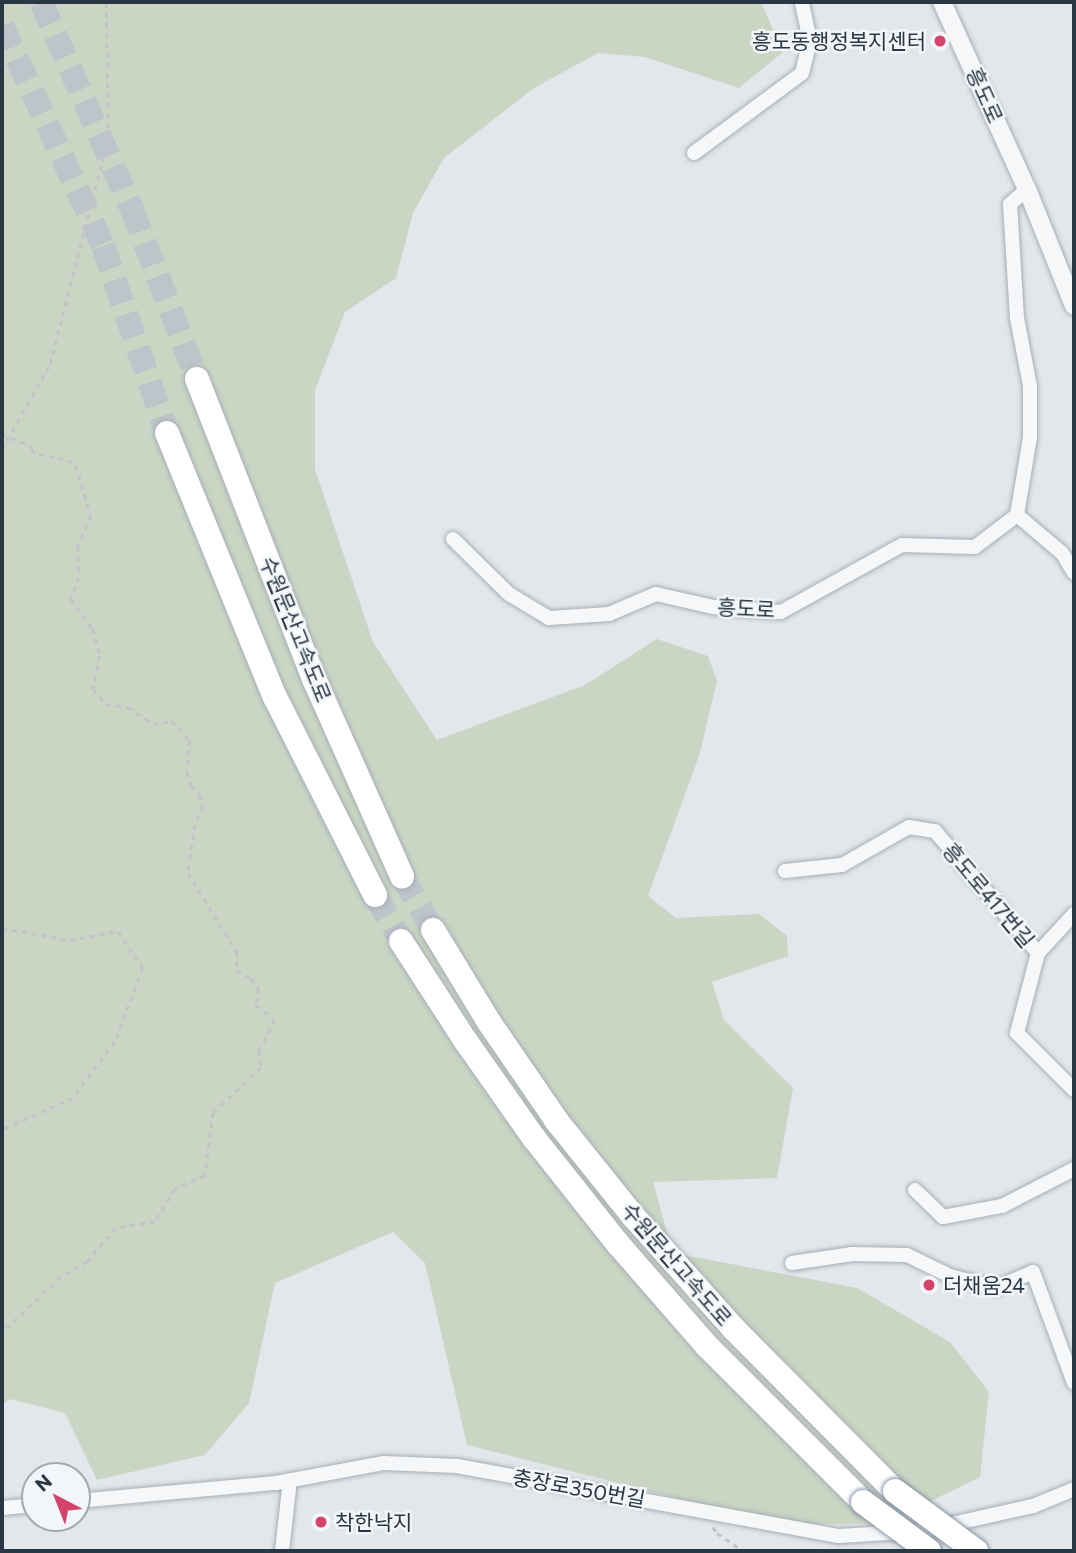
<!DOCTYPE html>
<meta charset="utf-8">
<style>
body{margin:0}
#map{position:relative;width:1076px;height:1553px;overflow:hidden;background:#e2e7eb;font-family:Commissioner,"Noto Sans KR",sans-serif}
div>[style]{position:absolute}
.green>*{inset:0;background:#cad6c3}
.motorway-tunnel>*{height:24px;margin-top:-12px;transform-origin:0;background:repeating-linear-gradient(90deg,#bdc4ca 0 24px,transparent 0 36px)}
.path>*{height:2.5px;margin-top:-1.25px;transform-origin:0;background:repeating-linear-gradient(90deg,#c1c5ca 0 5px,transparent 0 10px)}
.roads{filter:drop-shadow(0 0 2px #a7aeb6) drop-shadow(0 0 2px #a7aeb6)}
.minor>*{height:14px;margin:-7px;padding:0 7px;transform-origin:7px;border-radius:7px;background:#f6f7f9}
.tertiary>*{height:18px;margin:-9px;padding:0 9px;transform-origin:9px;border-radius:9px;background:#f6f7f9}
.motorway>*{height:24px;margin:-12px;padding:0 12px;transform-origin:12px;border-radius:12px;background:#fff}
.bridges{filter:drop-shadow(0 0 2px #8996a3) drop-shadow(0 0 2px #8996a3)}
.motorway-bridge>*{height:24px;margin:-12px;padding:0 12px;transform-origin:12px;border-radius:12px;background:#fff}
.dots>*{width:19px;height:19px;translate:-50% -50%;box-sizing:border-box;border:4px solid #f2f6f8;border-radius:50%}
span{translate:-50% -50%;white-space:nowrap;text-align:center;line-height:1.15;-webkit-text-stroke:5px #f2f6f8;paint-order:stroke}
.poi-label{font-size:21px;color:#293644}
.right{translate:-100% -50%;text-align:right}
.left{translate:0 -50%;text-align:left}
.street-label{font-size:21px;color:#293644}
.frame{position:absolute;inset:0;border:4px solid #293644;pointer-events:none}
.north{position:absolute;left:21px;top:1462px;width:70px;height:70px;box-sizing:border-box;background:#f2f6f8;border:2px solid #a2a9b0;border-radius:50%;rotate:318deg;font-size:19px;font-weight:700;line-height:28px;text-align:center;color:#293644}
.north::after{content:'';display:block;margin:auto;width:24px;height:32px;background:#d4436a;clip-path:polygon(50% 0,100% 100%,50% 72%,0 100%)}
</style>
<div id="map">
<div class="green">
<i style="clip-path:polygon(2px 2px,761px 2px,783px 52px,739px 88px,645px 57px,598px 53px,534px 88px,444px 158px,413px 213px,396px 278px,345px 312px,315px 390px,315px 469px,373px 642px,437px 740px,585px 685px,657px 639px,708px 656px,717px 681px,699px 756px,648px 896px,676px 918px,759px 914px,787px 936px,788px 956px,712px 982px,724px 1020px,793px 1088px,777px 1178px,653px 1182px,673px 1253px,857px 1288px,950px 1342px,989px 1392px,980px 1477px,886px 1523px,784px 1525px,467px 1445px,425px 1263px,393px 1232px,275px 1283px,249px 1403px,205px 1455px,97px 1480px,65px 1413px,10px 1399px,2px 1405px)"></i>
</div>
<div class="motorway-tunnel">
<i style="left:41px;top:2px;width:226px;rotate:66.3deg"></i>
<i style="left:132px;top:209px;width:182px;rotate:69.1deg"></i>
<i style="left:2px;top:26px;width:242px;rotate:65.3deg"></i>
<i style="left:103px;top:246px;width:198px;rotate:71.1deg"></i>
<i style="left:402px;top:876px;width:62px;rotate:60.1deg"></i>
<i style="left:375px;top:895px;width:53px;rotate:60.5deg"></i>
</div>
<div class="path">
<i style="left:2px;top:434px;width:32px;rotate:22deg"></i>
<i style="left:32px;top:446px;width:4px;rotate:90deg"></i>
<i style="left:32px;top:450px;width:8px;rotate:30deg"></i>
<i style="left:39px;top:454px;width:30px;rotate:12deg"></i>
<i style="left:68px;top:460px;width:9px;rotate:32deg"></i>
<i style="left:76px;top:465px;width:53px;rotate:73.6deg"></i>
<i style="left:91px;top:516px;width:34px;rotate:113deg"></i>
<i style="left:78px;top:547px;width:30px;rotate:88deg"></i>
<i style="left:79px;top:577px;width:23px;rotate:110deg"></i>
<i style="left:71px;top:599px;width:37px;rotate:54deg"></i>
<i style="left:93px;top:629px;width:28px;rotate:75deg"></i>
<i style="left:100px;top:656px;width:34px;rotate:102deg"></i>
<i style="left:93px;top:689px;width:20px;rotate:49deg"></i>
<i style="left:106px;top:704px;width:22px;rotate:8deg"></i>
<i style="left:128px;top:707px;width:30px;rotate:34deg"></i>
<i style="left:153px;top:724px;width:18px;rotate:-9deg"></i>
<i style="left:171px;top:721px;width:27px;rotate:45deg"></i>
<i style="left:190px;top:740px;width:32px;rotate:95deg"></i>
<i style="left:187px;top:772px;width:14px;rotate:73deg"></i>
<i style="left:191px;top:785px;width:13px;rotate:48deg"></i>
<i style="left:200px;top:795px;width:11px;rotate:75deg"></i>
<i style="left:203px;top:806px;width:21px;rotate:113deg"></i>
<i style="left:195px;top:825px;width:49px;rotate:98.3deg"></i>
<i style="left:188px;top:873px;width:93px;rotate:58.2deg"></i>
<i style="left:237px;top:952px;width:18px;rotate:90deg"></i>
<i style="left:237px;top:970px;width:16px;rotate:30deg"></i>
<i style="left:251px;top:978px;width:14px;rotate:54deg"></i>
<i style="left:259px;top:989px;width:16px;rotate:101deg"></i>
<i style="left:256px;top:1005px;width:24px;rotate:38deg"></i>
<i style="left:275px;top:1020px;width:35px;rotate:117deg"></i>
<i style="left:259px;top:1051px;width:17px;rotate:83deg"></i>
<i style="left:261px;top:1068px;width:66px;rotate:136.8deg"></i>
<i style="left:213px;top:1113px;width:64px;rotate:97.2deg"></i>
<i style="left:205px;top:1176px;width:33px;rotate:157deg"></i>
<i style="left:175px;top:1189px;width:39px;rotate:121deg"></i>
<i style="left:155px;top:1222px;width:39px;rotate:171deg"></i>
<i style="left:116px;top:1228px;width:45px;rotate:130.5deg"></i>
<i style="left:87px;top:1262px;width:30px;rotate:150deg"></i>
<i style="left:61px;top:1277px;width:81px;rotate:136.5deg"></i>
<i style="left:2px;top:449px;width:98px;rotate:-60.5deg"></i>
<i style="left:50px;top:364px;width:233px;rotate:-75.6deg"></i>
<i style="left:108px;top:138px;width:136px;rotate:-90.8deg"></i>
<i style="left:2px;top:928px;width:69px;rotate:10deg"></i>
<i style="left:70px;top:940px;width:49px;rotate:-10.6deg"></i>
<i style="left:118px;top:931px;width:45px;rotate:56deg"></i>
<i style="left:143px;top:968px;width:79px;rotate:110.7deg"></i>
<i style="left:115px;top:1042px;width:70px;rotate:126.9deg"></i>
<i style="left:73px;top:1098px;width:78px;rotate:155.7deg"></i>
<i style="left:713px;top:1527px;width:7px;rotate:56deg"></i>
<i style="left:717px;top:1533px;width:32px;rotate:34deg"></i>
</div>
<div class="roads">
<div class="minor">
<i style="left:694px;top:153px;width:134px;rotate:-36.5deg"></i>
<i style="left:802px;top:73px;width:33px;rotate:-76deg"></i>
<i style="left:810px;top:41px;width:40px;rotate:-102deg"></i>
<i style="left:1017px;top:515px;width:79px;rotate:-80.5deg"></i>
<i style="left:1030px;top:437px;width:51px;rotate:-90deg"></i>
<i style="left:1030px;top:386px;width:69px;rotate:-100.8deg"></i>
<i style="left:1017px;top:318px;width:114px;rotate:-93.5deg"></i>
<i style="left:1010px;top:204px;width:23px;rotate:-41deg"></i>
<i style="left:453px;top:539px;width:78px;rotate:44.5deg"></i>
<i style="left:509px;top:594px;width:47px;rotate:31deg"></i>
<i style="left:549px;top:618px;width:60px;rotate:-3.8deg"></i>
<i style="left:609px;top:614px;width:51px;rotate:-23.1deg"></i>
<i style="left:656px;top:594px;width:58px;rotate:12.8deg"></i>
<i style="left:713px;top:607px;width:68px;rotate:4.2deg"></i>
<i style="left:781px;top:612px;width:138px;rotate:-29deg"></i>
<i style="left:902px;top:545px;width:73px;rotate:1.6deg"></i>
<i style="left:975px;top:547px;width:53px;rotate:-37.3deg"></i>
<i style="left:1017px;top:515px;width:59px;rotate:40.2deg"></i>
<i style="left:1062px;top:553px;width:23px;rotate:59deg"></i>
<i style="left:785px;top:871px;width:57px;rotate:-6deg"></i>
<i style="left:842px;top:865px;width:77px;rotate:-29.6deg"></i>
<i style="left:909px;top:827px;width:26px;rotate:9deg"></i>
<i style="left:935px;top:831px;width:160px;rotate:49.8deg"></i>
<i style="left:1074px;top:914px;width:53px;rotate:132.7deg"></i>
<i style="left:1038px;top:953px;width:83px;rotate:104.7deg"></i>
<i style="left:1017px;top:1033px;width:81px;rotate:45deg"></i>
<i style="left:915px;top:1190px;width:39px;rotate:44deg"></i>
<i style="left:943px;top:1217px;width:60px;rotate:-10.6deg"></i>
<i style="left:1002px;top:1206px;width:81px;rotate:-27.2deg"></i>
<i style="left:792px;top:1263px;width:61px;rotate:-8.5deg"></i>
<i style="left:852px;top:1254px;width:55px;rotate:1deg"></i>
<i style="left:907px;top:1255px;width:48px;rotate:26deg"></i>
<i style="left:950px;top:1276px;width:48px;rotate:14.6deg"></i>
<i style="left:996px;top:1288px;width:40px;rotate:-23.4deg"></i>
<i style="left:1033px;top:1272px;width:118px;rotate:69.7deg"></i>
<i style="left:77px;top:1501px;width:200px;rotate:-5.2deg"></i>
<i style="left:276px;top:1483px;width:110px;rotate:-10.5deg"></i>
<i style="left:384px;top:1463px;width:73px;rotate:2.4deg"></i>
<i style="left:457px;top:1466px;width:388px;rotate:10.4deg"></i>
<i style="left:839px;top:1536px;width:82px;rotate:-3.5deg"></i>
<i style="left:921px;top:1531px;width:115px;rotate:-12.6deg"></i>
<i style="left:1033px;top:1506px;width:44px;rotate:-22.5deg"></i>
<i style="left:2px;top:1508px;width:33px;rotate:-5deg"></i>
<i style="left:282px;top:1551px;width:71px;rotate:-83.6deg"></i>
</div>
<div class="tertiary">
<i style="left:942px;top:2px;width:205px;rotate:65.6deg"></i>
<i style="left:1027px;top:189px;width:126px;rotate:68.1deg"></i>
</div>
<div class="motorway">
<i style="left:197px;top:379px;width:324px;rotate:68.7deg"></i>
<i style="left:315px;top:681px;width:214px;rotate:66deg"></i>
<i style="left:167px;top:433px;width:285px;rotate:67.8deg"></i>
<i style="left:275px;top:697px;width:222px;rotate:63.2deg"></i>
<i style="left:433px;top:930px;width:108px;rotate:58.7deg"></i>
<i style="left:489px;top:1022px;width:119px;rotate:55.6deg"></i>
<i style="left:556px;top:1120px;width:123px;rotate:51.3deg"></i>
<i style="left:633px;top:1216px;width:150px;rotate:48.2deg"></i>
<i style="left:733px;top:1328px;width:230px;rotate:45.2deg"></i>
<i style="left:401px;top:941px;width:118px;rotate:57.1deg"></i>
<i style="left:465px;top:1040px;width:120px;rotate:54.9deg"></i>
<i style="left:534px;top:1138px;width:135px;rotate:51.6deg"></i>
<i style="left:618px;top:1244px;width:135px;rotate:48.9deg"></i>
<i style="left:707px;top:1346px;width:221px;rotate:45deg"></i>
</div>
</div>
<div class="bridges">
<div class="motorway-bridge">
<i style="left:895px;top:1491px;width:101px;rotate:36.5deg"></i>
<i style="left:863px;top:1502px;width:82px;rotate:36.6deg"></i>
</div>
</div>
<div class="dots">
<i style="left:940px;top:41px;background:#d4436a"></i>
<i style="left:929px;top:1285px;background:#d4436a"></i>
<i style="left:321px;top:1522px;background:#d4436a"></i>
</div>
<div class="poi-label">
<span class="right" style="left:926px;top:41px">흥도동행정복지센터</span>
<span class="left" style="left:943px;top:1285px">더채움24</span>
<span class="left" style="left:335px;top:1522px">착한낙지</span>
</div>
<div class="street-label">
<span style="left:985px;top:95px;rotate:66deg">흥도로</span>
<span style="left:746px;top:608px;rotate:3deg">흥도로</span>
<span style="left:296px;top:629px;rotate:68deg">수원문산고속도로</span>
<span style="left:989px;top:895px;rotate:50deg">흥도로417번길</span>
<span style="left:677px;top:1264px;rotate:49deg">수원문산고속도로</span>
<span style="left:579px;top:1488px;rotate:10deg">충장로350번길</span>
</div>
<div class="frame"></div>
<div class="north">N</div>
</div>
